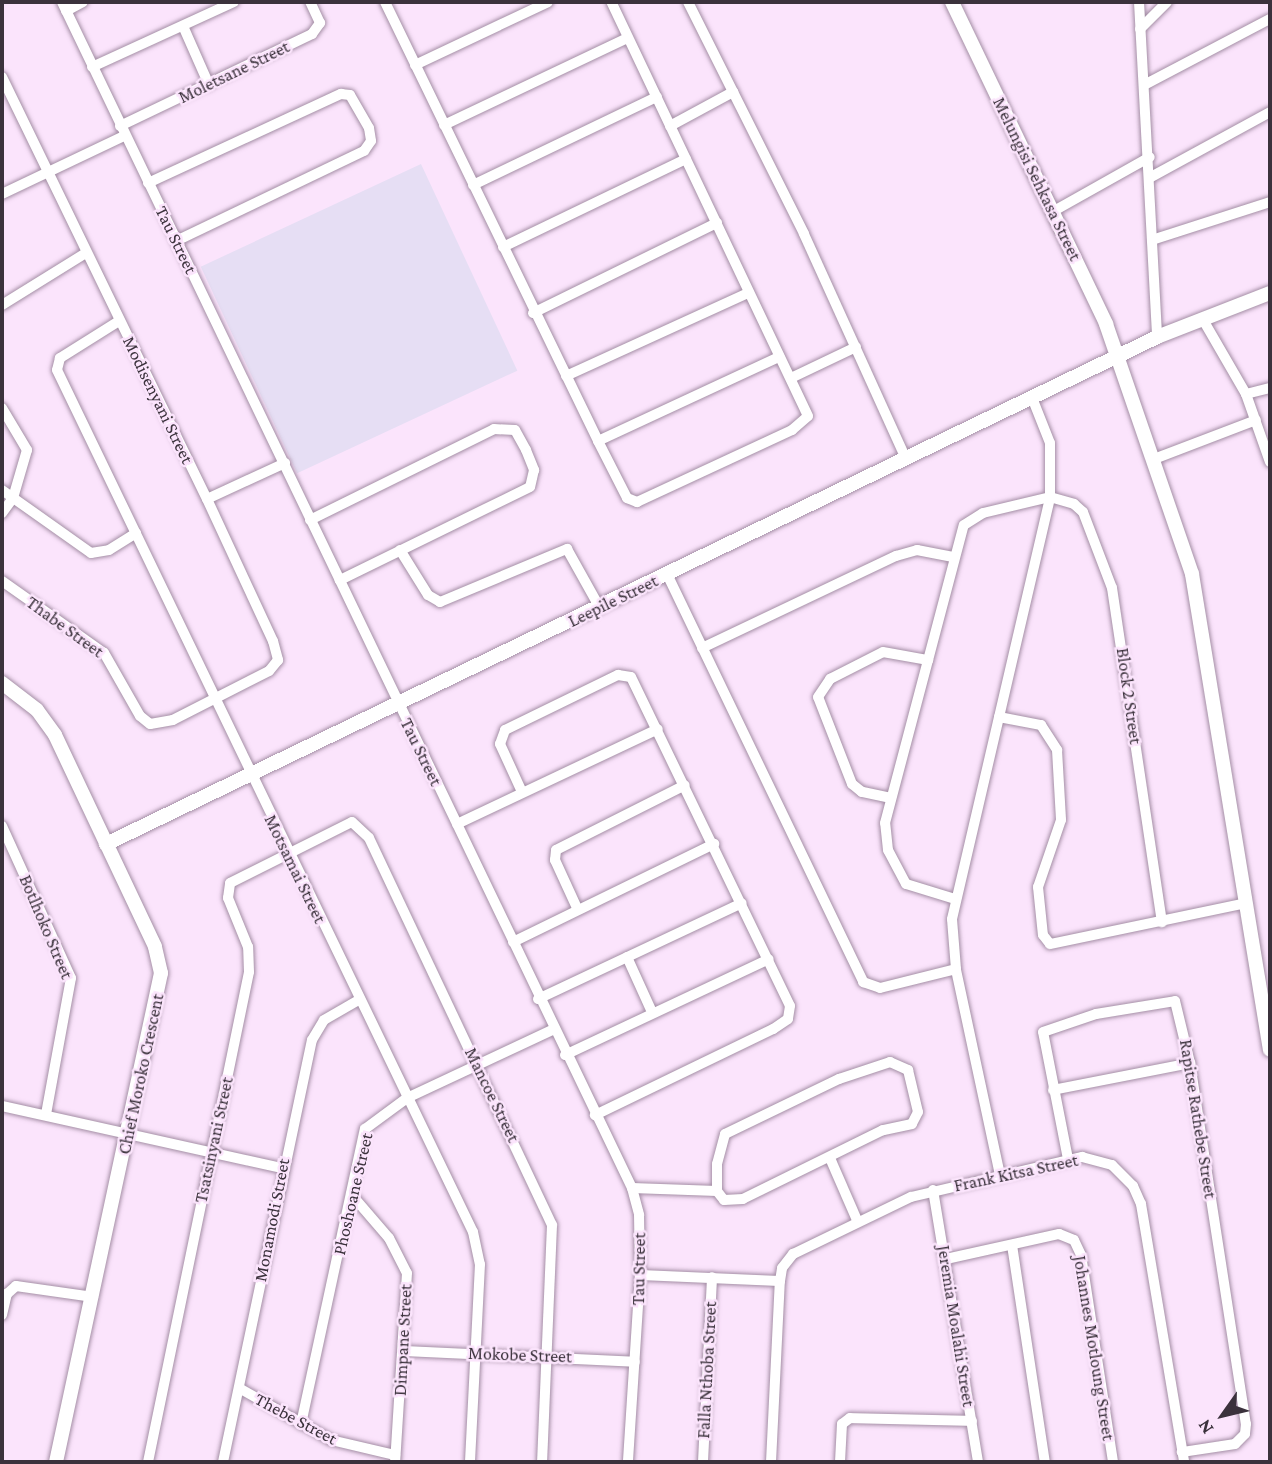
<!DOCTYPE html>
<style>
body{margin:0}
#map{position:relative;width:1272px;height:1464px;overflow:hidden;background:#fbe4fc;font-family:"Crimson Pro",serif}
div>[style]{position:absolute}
.education>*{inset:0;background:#e6def4;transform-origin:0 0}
.roads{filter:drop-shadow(0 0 2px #a48ea5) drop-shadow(0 0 2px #a48ea5)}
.street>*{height:10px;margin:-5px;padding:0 5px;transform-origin:5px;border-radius:5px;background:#fff}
.secondary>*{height:14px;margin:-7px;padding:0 7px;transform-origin:7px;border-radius:7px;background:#fff}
span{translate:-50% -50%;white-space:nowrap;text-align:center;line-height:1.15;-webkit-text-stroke:5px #fbe4fc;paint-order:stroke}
.street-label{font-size:18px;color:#3b323c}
.frame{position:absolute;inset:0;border:4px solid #3b323c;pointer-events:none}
.north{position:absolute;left:1188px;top:1380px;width:70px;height:70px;-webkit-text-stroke:5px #fbe4fc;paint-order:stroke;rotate:236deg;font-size:19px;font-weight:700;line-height:28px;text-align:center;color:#3b323c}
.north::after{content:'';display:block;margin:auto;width:24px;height:32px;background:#3b323c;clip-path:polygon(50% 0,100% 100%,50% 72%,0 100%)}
</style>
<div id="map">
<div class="education">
<i style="left:421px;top:164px;width:228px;height:243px;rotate:65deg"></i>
</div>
<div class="roads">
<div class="street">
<i style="left:62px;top:2px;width:1316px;rotate:64.33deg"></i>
<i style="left:632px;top:1188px;width:28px;rotate:75deg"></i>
<i style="left:639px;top:1215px;width:60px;rotate:89deg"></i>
<i style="left:640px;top:1275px;width:187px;rotate:93.7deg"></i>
<i style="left:385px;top:2px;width:488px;rotate:64.1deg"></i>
<i style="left:598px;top:441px;width:64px;rotate:63deg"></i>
<i style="left:627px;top:498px;width:11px;rotate:22deg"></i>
<i style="left:637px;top:502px;width:171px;rotate:-24.9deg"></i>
<i style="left:792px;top:430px;width:21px;rotate:-41deg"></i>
<i style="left:808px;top:416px;width:458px;rotate:-115.4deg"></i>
<i style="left:688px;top:2px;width:259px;rotate:63.4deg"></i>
<i style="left:804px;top:234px;width:247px;rotate:65.6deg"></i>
<i style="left:1139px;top:2px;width:335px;rotate:86.9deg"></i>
<i style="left:66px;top:11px;width:19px;rotate:-28deg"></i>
<i style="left:183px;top:26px;width:64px;rotate:66.2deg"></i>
<i style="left:1140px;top:29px;width:38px;rotate:-45deg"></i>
<i style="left:415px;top:65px;width:147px;rotate:-25.3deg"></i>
<i style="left:92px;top:67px;width:156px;rotate:-24.6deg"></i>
<i style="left:2px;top:77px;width:469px;rotate:64.1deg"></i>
<i style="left:207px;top:499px;width:157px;rotate:65.1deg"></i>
<i style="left:273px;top:641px;width:20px;rotate:75deg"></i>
<i style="left:278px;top:660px;width:14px;rotate:129deg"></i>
<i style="left:269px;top:671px;width:108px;rotate:153deg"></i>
<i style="left:173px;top:720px;width:23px;rotate:170deg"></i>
<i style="left:150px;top:724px;width:13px;rotate:-141deg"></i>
<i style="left:140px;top:716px;width:73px;rotate:-119.7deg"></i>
<i style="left:104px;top:653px;width:125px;rotate:-144.8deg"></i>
<i style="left:1146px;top:84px;width:140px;rotate:-27.7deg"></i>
<i style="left:444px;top:125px;width:203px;rotate:-25.4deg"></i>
<i style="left:120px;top:126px;width:213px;rotate:-25.6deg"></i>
<i style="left:312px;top:34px;width:14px;rotate:-54deg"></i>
<i style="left:320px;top:23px;width:23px;rotate:-115deg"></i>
<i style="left:670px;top:126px;width:72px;rotate:-28.4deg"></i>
<i style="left:1151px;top:177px;width:136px;rotate:-28.6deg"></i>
<i style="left:148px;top:183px;width:213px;rotate:-24.8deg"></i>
<i style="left:341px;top:94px;width:9px;rotate:6deg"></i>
<i style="left:350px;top:95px;width:38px;rotate:60deg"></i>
<i style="left:369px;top:128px;width:13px;rotate:81deg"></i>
<i style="left:371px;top:141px;width:12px;rotate:125deg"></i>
<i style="left:364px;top:151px;width:208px;rotate:154.4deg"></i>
<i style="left:473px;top:185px;width:204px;rotate:-25.6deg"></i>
<i style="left:2px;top:194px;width:135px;rotate:-25.4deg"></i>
<i style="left:1052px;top:212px;width:112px;rotate:-29.3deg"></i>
<i style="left:1155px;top:239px;width:121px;rotate:-17.8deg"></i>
<i style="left:503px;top:247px;width:203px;rotate:-25.7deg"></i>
<i style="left:2px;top:305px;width:99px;rotate:-31.8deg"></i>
<i style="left:533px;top:313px;width:205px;rotate:-26.1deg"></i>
<i style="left:1202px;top:318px;width:88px;rotate:59.9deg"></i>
<i style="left:1246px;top:394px;width:72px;rotate:70.6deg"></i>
<i style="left:119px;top:321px;width:70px;rotate:147.9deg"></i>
<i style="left:60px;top:358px;width:12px;rotate:104deg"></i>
<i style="left:57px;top:370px;width:957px;rotate:64.24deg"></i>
<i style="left:473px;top:1232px;width:33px;rotate:78deg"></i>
<i style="left:480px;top:1264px;width:198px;rotate:92.9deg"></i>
<i style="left:566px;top:376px;width:200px;rotate:-24.5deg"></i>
<i style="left:791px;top:378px;width:72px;rotate:-25.5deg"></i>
<i style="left:1246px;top:394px;width:25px;rotate:-14deg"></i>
<i style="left:2px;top:408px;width:49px;rotate:59.2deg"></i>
<i style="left:27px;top:450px;width:50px;rotate:106.3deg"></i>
<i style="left:13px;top:498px;width:19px;rotate:126deg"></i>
<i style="left:598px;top:441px;width:200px;rotate:-24.9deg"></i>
<i style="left:1154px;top:459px;width:109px;rotate:-20.9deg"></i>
<i style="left:2px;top:490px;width:109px;rotate:35.3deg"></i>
<i style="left:91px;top:553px;width:18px;rotate:-9deg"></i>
<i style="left:109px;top:550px;width:32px;rotate:-32deg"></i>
<i style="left:207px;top:499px;width:86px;rotate:-24.8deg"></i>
<i style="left:310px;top:520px;width:205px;rotate:-26.3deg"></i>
<i style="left:494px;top:429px;width:21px;rotate:3deg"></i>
<i style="left:515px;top:430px;width:23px;rotate:61deg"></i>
<i style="left:526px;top:450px;width:22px;rotate:68deg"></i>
<i style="left:534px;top:470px;width:17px;rotate:103deg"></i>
<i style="left:530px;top:487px;width:212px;rotate:153.9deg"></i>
<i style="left:400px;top:550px;width:53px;rotate:58.1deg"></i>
<i style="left:428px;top:595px;width:14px;rotate:30deg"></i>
<i style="left:440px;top:602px;width:138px;rotate:-22.7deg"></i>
<i style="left:567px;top:549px;width:68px;rotate:60.8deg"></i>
<i style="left:667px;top:574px;width:453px;rotate:64.3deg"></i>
<i style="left:863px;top:982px;width:18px;rotate:19deg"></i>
<i style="left:880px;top:988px;width:78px;rotate:-14deg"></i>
<i style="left:702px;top:648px;width:215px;rotate:-25.4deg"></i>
<i style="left:896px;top:556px;width:22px;rotate:-16deg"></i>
<i style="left:917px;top:550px;width:38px;rotate:11deg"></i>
<i style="left:999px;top:717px;width:43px;rotate:10.8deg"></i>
<i style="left:1041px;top:725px;width:30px;rotate:57deg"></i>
<i style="left:1057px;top:750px;width:70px;rotate:86.7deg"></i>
<i style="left:1061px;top:820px;width:71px;rotate:108.9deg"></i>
<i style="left:1038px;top:887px;width:48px;rotate:84.1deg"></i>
<i style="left:1043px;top:935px;width:11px;rotate:52deg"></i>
<i style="left:1050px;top:944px;width:200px;rotate:-11.8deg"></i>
<i style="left:522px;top:792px;width:53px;rotate:-114.6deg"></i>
<i style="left:500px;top:744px;width:15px;rotate:-70deg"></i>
<i style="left:505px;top:730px;width:126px;rotate:-26deg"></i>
<i style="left:618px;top:675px;width:13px;rotate:9deg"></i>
<i style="left:631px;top:677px;width:365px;rotate:64.2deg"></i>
<i style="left:790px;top:1006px;width:13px;rotate:99deg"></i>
<i style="left:788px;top:1019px;width:18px;rotate:146deg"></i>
<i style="left:773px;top:1029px;width:198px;rotate:154.2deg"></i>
<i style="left:891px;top:798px;width:30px;rotate:-168deg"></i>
<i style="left:862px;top:792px;width:13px;rotate:-141deg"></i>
<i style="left:852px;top:784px;width:93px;rotate:-111.3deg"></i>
<i style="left:818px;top:697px;width:22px;rotate:-56deg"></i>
<i style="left:830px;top:679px;width:59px;rotate:-27deg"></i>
<i style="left:883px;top:652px;width:46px;rotate:10.1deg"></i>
<i style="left:457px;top:824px;width:222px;rotate:-25.3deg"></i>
<i style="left:2px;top:826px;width:167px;rotate:65.6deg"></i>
<i style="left:71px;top:978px;width:138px;rotate:100.4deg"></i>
<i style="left:955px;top:899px;width:51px;rotate:-163deg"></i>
<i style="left:906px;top:884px;width:38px;rotate:-118deg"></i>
<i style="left:888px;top:850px;width:27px;rotate:-96deg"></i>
<i style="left:885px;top:823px;width:308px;rotate:-75.2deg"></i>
<i style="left:964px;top:525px;width:22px;rotate:-32deg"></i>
<i style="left:983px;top:513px;width:69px;rotate:-13.4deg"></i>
<i style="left:1050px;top:497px;width:25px;rotate:16deg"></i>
<i style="left:1074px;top:504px;width:12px;rotate:42deg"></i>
<i style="left:1083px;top:512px;width:81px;rotate:69.1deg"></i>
<i style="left:1112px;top:588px;width:338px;rotate:81.5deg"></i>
<i style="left:577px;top:908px;width:53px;rotate:-114.6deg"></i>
<i style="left:555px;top:860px;width:10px;rotate:-84deg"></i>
<i style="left:556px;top:850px;width:144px;rotate:-26.7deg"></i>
<i style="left:513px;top:942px;width:224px;rotate:-26deg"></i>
<i style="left:627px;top:957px;width:60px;rotate:65.6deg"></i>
<i style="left:538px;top:999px;width:225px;rotate:-25.2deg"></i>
<i style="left:565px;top:1055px;width:225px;rotate:-25.2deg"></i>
<i style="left:890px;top:1062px;width:20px;rotate:24deg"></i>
<i style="left:908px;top:1070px;width:43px;rotate:76.6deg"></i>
<i style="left:918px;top:1112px;width:13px;rotate:117deg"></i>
<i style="left:912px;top:1124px;width:30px;rotate:168deg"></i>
<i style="left:883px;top:1130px;width:156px;rotate:153.8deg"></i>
<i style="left:743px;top:1199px;width:19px;rotate:177deg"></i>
<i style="left:724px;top:1200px;width:11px;rotate:-128deg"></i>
<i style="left:717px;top:1191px;width:27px;rotate:-90deg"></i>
<i style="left:717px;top:1164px;width:31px;rotate:-75deg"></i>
<i style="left:725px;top:1134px;width:127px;rotate:-25.8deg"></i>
<i style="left:839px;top:1079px;width:54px;rotate:-18.4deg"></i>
<i style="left:1053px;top:1090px;width:140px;rotate:-11.1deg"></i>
<i style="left:2px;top:1106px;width:287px;rotate:12.5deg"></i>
<i style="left:830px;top:1158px;width:68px;rotate:66.5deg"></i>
<i style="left:1068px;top:1159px;width:129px;rotate:-101.1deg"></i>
<i style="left:1043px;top:1032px;width:56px;rotate:-18.8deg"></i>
<i style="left:1096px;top:1014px;width:80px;rotate:-9.3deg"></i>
<i style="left:1175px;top:1001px;width:64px;rotate:76.4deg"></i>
<i style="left:1190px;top:1063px;width:365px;rotate:81.2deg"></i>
<i style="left:1246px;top:1424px;width:10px;rotate:96deg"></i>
<i style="left:1245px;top:1434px;width:14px;rotate:135deg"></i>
<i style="left:1235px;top:1444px;width:54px;rotate:171.4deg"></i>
<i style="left:1000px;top:1175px;width:211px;rotate:-102.1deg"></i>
<i style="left:956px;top:969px;width:50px;rotate:-94.6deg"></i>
<i style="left:952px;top:919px;width:433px;rotate:-76.9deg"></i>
<i style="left:1050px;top:497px;width:54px;rotate:-90deg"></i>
<i style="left:1050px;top:443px;width:46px;rotate:-111.6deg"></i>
<i style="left:632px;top:1188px;width:85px;rotate:2deg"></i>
<i style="left:933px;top:1190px;width:276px;rotate:80.6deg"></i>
<i style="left:351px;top:1194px;width:58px;rotate:49.2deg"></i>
<i style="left:389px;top:1238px;width:39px;rotate:63deg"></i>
<i style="left:407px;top:1273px;width:189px;rotate:93.6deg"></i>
<i style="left:1012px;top:1245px;width:219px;rotate:81.4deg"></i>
<i style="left:946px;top:1259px;width:116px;rotate:-12.5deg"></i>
<i style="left:1059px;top:1234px;width:16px;rotate:22deg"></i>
<i style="left:1074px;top:1240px;width:17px;rotate:65deg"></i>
<i style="left:1081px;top:1255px;width:209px;rotate:81.2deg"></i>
<i style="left:640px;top:1275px;width:140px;rotate:2.5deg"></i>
<i style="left:2px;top:1315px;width:22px;rotate:-77deg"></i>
<i style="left:7px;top:1294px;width:12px;rotate:-42deg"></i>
<i style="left:16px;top:1286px;width:78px;rotate:8.1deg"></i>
<i style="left:404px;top:1351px;width:231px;rotate:2.7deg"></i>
<i style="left:239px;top:1388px;width:106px;rotate:29.5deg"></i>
<i style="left:331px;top:1440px;width:66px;rotate:13.2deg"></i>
<i style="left:301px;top:1424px;width:302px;rotate:-77.8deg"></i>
<i style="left:365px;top:1129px;width:52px;rotate:-36.4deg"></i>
<i style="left:407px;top:1098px;width:160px;rotate:-25.1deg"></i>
<i style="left:148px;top:1462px;width:500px;rotate:-78.35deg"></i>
<i style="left:249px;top:972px;width:25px;rotate:-92deg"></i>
<i style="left:248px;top:947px;width:53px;rotate:-112.2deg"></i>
<i style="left:228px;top:898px;width:15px;rotate:-82deg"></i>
<i style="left:230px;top:883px;width:136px;rotate:-26.6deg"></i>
<i style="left:352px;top:822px;width:23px;rotate:43deg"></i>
<i style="left:369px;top:838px;width:428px;rotate:64.7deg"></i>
<i style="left:552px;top:1225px;width:237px;rotate:92.4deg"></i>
<i style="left:223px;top:1462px;width:431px;rotate:-78.1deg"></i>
<i style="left:312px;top:1040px;width:23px;rotate:-59deg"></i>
<i style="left:324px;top:1020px;width:39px;rotate:-30deg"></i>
<i style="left:703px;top:1462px;width:185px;rotate:-87.2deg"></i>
<i style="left:771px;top:1462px;width:181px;rotate:-87.2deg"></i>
<i style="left:780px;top:1281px;width:13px;rotate:-81deg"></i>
<i style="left:782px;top:1268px;width:18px;rotate:-52deg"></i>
<i style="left:793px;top:1254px;width:131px;rotate:-25.8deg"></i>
<i style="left:911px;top:1197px;width:176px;rotate:-13.2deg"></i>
<i style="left:1082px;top:1157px;width:31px;rotate:15deg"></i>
<i style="left:1112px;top:1165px;width:30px;rotate:45deg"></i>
<i style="left:1133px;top:1186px;width:20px;rotate:66deg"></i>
<i style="left:1141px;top:1204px;width:262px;rotate:80.5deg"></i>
<i style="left:840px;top:1462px;width:38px;rotate:-87deg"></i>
<i style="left:842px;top:1424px;width:10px;rotate:-37deg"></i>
<i style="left:850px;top:1418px;width:122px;rotate:1.4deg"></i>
</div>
<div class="secondary">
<i style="left:952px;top:2px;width:357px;rotate:64.4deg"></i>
<i style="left:1106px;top:324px;width:264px;rotate:71deg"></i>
<i style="left:1192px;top:574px;width:482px;rotate:80.7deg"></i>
<i style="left:2px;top:683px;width:44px;rotate:37.6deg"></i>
<i style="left:37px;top:710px;width:31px;rotate:54deg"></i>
<i style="left:55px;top:735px;width:234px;rotate:64.7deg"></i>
<i style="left:155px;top:947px;width:27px;rotate:77deg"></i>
<i style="left:161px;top:973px;width:500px;rotate:102.12deg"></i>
<i style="left:106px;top:844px;width:1167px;rotate:-25.75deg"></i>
<i style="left:1157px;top:337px;width:121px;rotate:-21.3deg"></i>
</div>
</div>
<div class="street-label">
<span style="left:234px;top:72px;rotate:-26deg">Moletsane Street</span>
<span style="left:1037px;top:179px;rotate:64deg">Melungisi Sehkasa Street</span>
<span style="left:176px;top:240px;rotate:64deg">Tau Street</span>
<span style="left:158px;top:400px;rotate:64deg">Modisenyani Street</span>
<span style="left:613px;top:601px;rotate:-26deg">Leepile Street</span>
<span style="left:65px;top:627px;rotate:36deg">Thabe Street</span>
<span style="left:1129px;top:696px;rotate:82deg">Block 2 Street</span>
<span style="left:421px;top:752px;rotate:64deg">Tau Street</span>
<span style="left:295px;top:869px;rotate:64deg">Motsamai Street</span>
<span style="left:46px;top:927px;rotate:67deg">Botlhoko Street</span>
<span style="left:141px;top:1074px;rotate:-78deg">Chief Moroko Crescent</span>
<span style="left:492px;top:1095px;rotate:64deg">Mancoe Street</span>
<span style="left:1198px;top:1119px;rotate:81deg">Rapitse Rathebe Street</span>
<span style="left:214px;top:1140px;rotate:-78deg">Tsatsinyani Street</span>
<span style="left:1016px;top:1173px;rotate:-12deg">Frank Kitsa Street</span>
<span style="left:353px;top:1194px;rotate:-77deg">Phoshoane Street</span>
<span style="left:272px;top:1220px;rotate:-79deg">Monamodi Street</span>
<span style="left:639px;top:1269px;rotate:-89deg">Tau Street</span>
<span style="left:956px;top:1326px;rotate:81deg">Jeremia Moalahi Street</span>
<span style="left:403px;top:1340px;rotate:-87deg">Dimpane Street</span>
<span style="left:1094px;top:1348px;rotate:81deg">Johannes Motloung Street</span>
<span style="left:520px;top:1355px;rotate:2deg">Mokobe Street</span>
<span style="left:707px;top:1370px;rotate:-87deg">Falla Nthoba Street</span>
<span style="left:296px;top:1419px;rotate:28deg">Thebe Street</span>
</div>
<div class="frame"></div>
<div class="north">N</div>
</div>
